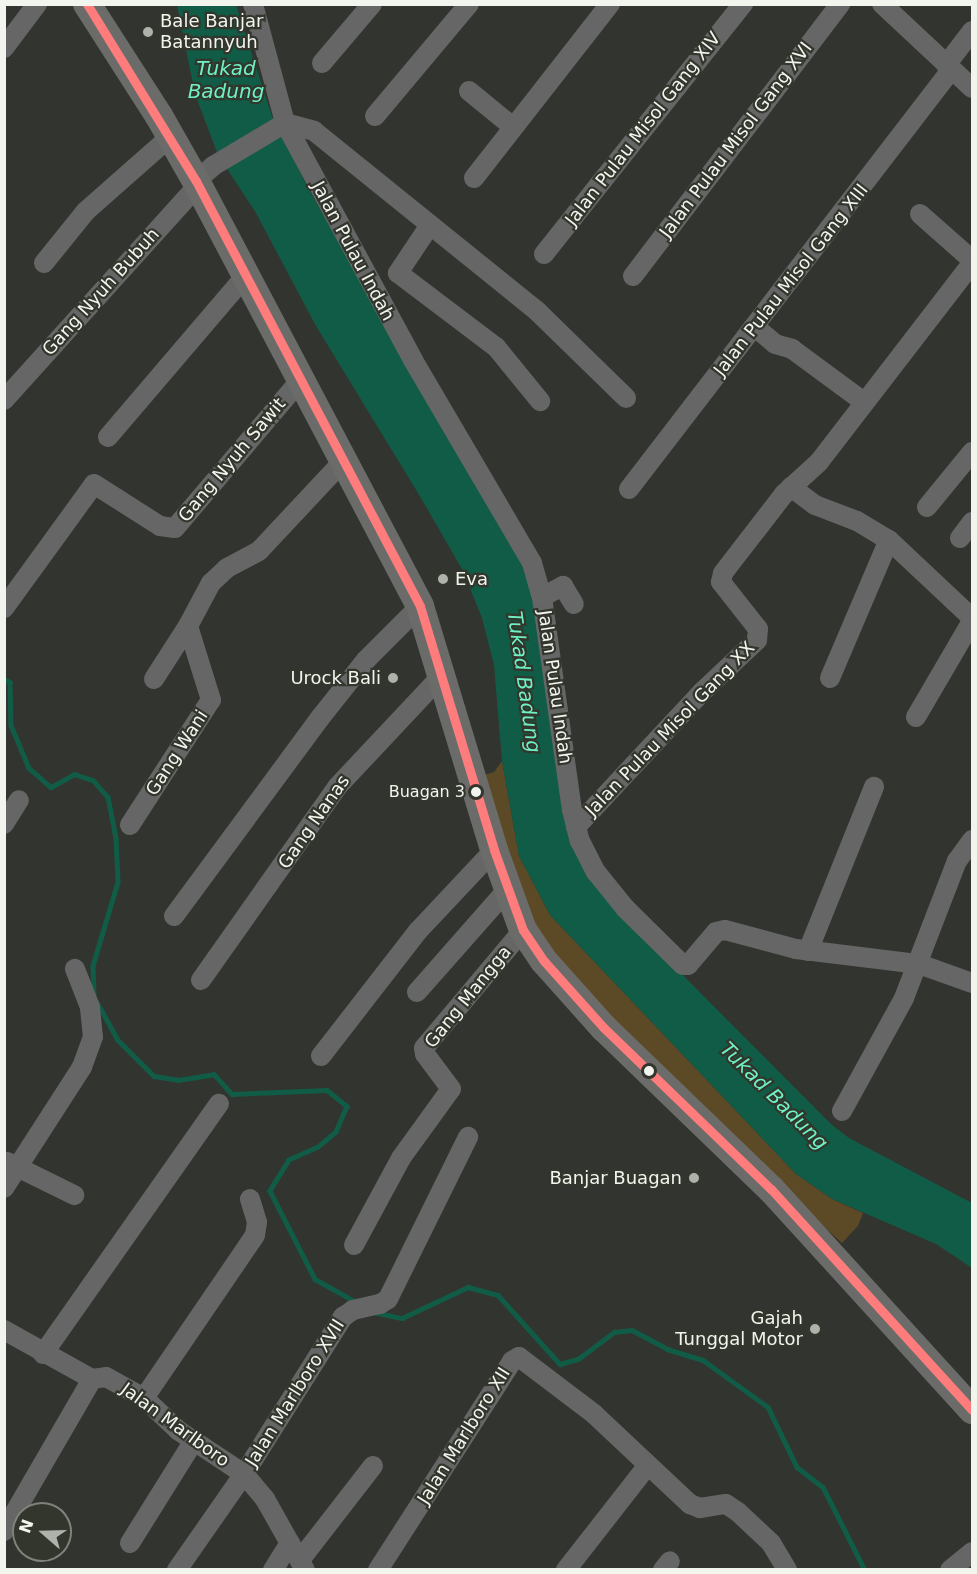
<!DOCTYPE html>
<style>
body{margin:0}
#map{position:relative;width:977px;height:1574px;overflow:hidden;background:#32342f;font-family:"DejaVu Sans",sans-serif}
div>[style]{position:absolute}
.green>*{inset:0;background:#5c4925}
.water>*{inset:0;background:#115c46}
.stream>*{height:4.5px;margin:-2.25px;padding:0 2.25px;transform-origin:2.25px;border-radius:2.25px;background:#115c46}
.minor>*{height:20px;margin:-10px;padding:0 10px;transform-origin:10px;border-radius:10px;background:#656665}
.highway>*{height:28px;margin:-14px;padding:0 14px;transform-origin:14px;border-radius:14px;background:#6b6c6a}
.bus-1>*{height:9px;margin:-4.5px;padding:0 4.5px;transform-origin:4.5px;border-radius:4.5px;background:#fe7c7b}
.dots>*{width:16px;height:16px;translate:-50% -50%;box-sizing:border-box;border:3px solid #33362d;border-radius:50%}
span{translate:-50% -50%;white-space:nowrap;text-align:center;line-height:1.15;-webkit-text-stroke:4.5px #33362d;paint-order:stroke}
.bus-label{font-size:16px;color:#f2f4ee}
.right{translate:-100% -50%;text-align:right}
.poi-label{font-size:18px;color:#f2f4ee}
.left{translate:0 -50%;text-align:left}
.street-label{font-size:18px;color:#f2f4ee}
.water-label{font-size:20px;color:#6ef2c5;font-style:italic}
.frame{position:absolute;inset:0;border:6px solid #f2f4ee;pointer-events:none}
.north{position:absolute;left:12px;top:1502px;width:60px;height:60px;box-sizing:border-box;background:#33362d;border:2px solid #7f827a;border-radius:50%;rotate:290deg;font-size:16px;font-weight:700;line-height:24px;text-align:center;color:#f2f4ee}
.north::after{content:'';display:block;margin:auto;width:21px;height:27px;background:#afb1ab;clip-path:polygon(50% 0,100% 100%,50% 72%,0 100%)}
</style>
<div id="map">
<div class="green">
<i style="clip-path:polygon(502px 761px,519px 856px,550px 915px,796px 1174px,832px 1199px,863px 1213px,858px 1226px,842px 1243px,764px 1173px,558px 968px,523px 908px,484px 775px,494px 772px)"></i>
</div>
<div class="water">
<i style="clip-path:polygon(177px 5px,236px 5px,272px 116px,308px 188px,521px 563px,543px 624px,566px 811px,633px 925px,831px 1124px,849px 1138px,972px 1203px,972px 1268px,936px 1244px,832px 1199px,796px 1174px,550px 915px,519px 856px,502px 761px,494px 665px,482px 618px,463px 571px,421px 498px,316px 326px,256px 213px,218px 155px,195px 94px)"></i>
</div>
<div class="stream">
<i style="left:4px;top:679px;width:7px;rotate:27deg"></i>
<i style="left:10px;top:682px;width:43px;rotate:88.7deg"></i>
<i style="left:11px;top:725px;width:47px;rotate:67.3deg"></i>
<i style="left:29px;top:768px;width:29px;rotate:41deg"></i>
<i style="left:51px;top:787px;width:26px;rotate:-29deg"></i>
<i style="left:74px;top:774px;width:20px;rotate:18deg"></i>
<i style="left:93px;top:780px;width:23px;rotate:49deg"></i>
<i style="left:108px;top:797px;width:42px;rotate:79deg"></i>
<i style="left:116px;top:838px;width:44px;rotate:87.4deg"></i>
<i style="left:118px;top:882px;width:88px;rotate:106.6deg"></i>
<i style="left:93px;top:966px;width:28px;rotate:88deg"></i>
<i style="left:97px;top:1002px;width:43px;rotate:61.1deg"></i>
<i style="left:118px;top:1040px;width:51px;rotate:45deg"></i>
<i style="left:154px;top:1076px;width:24px;rotate:9deg"></i>
<i style="left:178px;top:1080px;width:36px;rotate:-9deg"></i>
<i style="left:214px;top:1074px;width:27px;rotate:48deg"></i>
<i style="left:232px;top:1094px;width:95px;rotate:-2.4deg"></i>
<i style="left:327px;top:1090px;width:26px;rotate:39deg"></i>
<i style="left:347px;top:1106px;width:28px;rotate:113deg"></i>
<i style="left:336px;top:1132px;width:23px;rotate:140deg"></i>
<i style="left:318px;top:1147px;width:32px;rotate:156deg"></i>
<i style="left:289px;top:1160px;width:36px;rotate:122deg"></i>
<i style="left:270px;top:1191px;width:99px;rotate:62.9deg"></i>
<i style="left:315px;top:1279px;width:49px;rotate:29.2deg"></i>
<i style="left:373px;top:1312px;width:30px;rotate:12deg"></i>
<i style="left:402px;top:1318px;width:73px;rotate:-25.2deg"></i>
<i style="left:468px;top:1287px;width:31px;rotate:15deg"></i>
<i style="left:498px;top:1295px;width:93px;rotate:48.1deg"></i>
<i style="left:560px;top:1364px;width:19px;rotate:-16deg"></i>
<i style="left:578px;top:1359px;width:45px;rotate:-36.9deg"></i>
<i style="left:614px;top:1332px;width:18px;rotate:-6deg"></i>
<i style="left:632px;top:1330px;width:40px;rotate:28deg"></i>
<i style="left:667px;top:1349px;width:38px;rotate:17deg"></i>
<i style="left:703px;top:1360px;width:80px;rotate:35.9deg"></i>
<i style="left:768px;top:1407px;width:67px;rotate:64.2deg"></i>
<i style="left:797px;top:1467px;width:33px;rotate:38deg"></i>
<i style="left:823px;top:1487px;width:93px;rotate:63.2deg"></i>
</div>
<div class="minor">
<i style="left:253px;top:4px;width:123px;rotate:74.9deg"></i>
<i style="left:285px;top:123px;width:269px;rotate:61.6deg"></i>
<i style="left:413px;top:360px;width:235px;rotate:59.6deg"></i>
<i style="left:532px;top:563px;width:35px;rotate:74deg"></i>
<i style="left:542px;top:597px;width:215px;rotate:82deg"></i>
<i style="left:572px;top:810px;width:32px;rotate:76deg"></i>
<i style="left:580px;top:841px;width:35px;rotate:63deg"></i>
<i style="left:596px;top:872px;width:46px;rotate:51.1deg"></i>
<i style="left:625px;top:908px;width:81px;rotate:44.5deg"></i>
<i style="left:683px;top:965px;width:5px"></i>
<i style="left:688px;top:965px;width:43px;rotate:-49.7deg"></i>
<i style="left:716px;top:932px;width:9px;rotate:-13deg"></i>
<i style="left:725px;top:930px;width:73px;rotate:15deg"></i>
<i style="left:796px;top:949px;width:124px;rotate:7deg"></i>
<i style="left:919px;top:964px;width:56px;rotate:19.7deg"></i>
<i style="left:882px;top:4px;width:123px;rotate:43deg"></i>
<i style="left:4px;top:48px;width:55px;rotate:-53.1deg"></i>
<i style="left:322px;top:63px;width:77px;rotate:-49.7deg"></i>
<i style="left:946px;top:65px;width:43px;rotate:-52.6deg"></i>
<i style="left:469px;top:91px;width:57px;rotate:39.3deg"></i>
<i style="left:375px;top:116px;width:146px;rotate:-50deg"></i>
<i style="left:474px;top:178px;width:221px;rotate:-52deg"></i>
<i style="left:196px;top:181px;width:23px;rotate:-41deg"></i>
<i style="left:213px;top:166px;width:84px;rotate:-30.8deg"></i>
<i style="left:285px;top:123px;width:30px;rotate:15deg"></i>
<i style="left:314px;top:131px;width:288px;rotate:38.9deg"></i>
<i style="left:538px;top:312px;width:123px;rotate:44.3deg"></i>
<i style="left:920px;top:214px;width:69px;rotate:41.5deg"></i>
<i style="left:430px;top:225px;width:58px;rotate:123.7deg"></i>
<i style="left:398px;top:273px;width:123px;rotate:37.1deg"></i>
<i style="left:496px;top:347px;width:70px;rotate:50.8deg"></i>
<i style="left:544px;top:254px;width:320px;rotate:-51.5deg"></i>
<i style="left:44px;top:263px;width:67px;rotate:-51.1deg"></i>
<i style="left:86px;top:211px;width:113px;rotate:-41.4deg"></i>
<i style="left:633px;top:276px;width:342px;rotate:-52.7deg"></i>
<i style="left:755px;top:327px;width:26px;rotate:40deg"></i>
<i style="left:775px;top:344px;width:18px;rotate:16deg"></i>
<i style="left:792px;top:349px;width:89px;rotate:36.4deg"></i>
<i style="left:4px;top:400px;width:290px;rotate:-47.9deg"></i>
<i style="left:108px;top:437px;width:209px;rotate:-49.5deg"></i>
<i style="left:791px;top:487px;width:30px;rotate:37deg"></i>
<i style="left:815px;top:505px;width:45px;rotate:20.9deg"></i>
<i style="left:857px;top:521px;width:37px;rotate:31deg"></i>
<i style="left:889px;top:540px;width:114px;rotate:43.2deg"></i>
<i style="left:629px;top:489px;width:528px;rotate:-52.46deg"></i>
<i style="left:927px;top:507px;width:71px;rotate:-50.7deg"></i>
<i style="left:960px;top:538px;width:20px;rotate:-53deg"></i>
<i style="left:542px;top:597px;width:24px;rotate:-28deg"></i>
<i style="left:563px;top:586px;width:21px;rotate:59deg"></i>
<i style="left:4px;top:608px;width:153px;rotate:-54deg"></i>
<i style="left:94px;top:484px;width:78px;rotate:32.5deg"></i>
<i style="left:160px;top:526px;width:15px;rotate:8deg"></i>
<i style="left:175px;top:528px;width:197px;rotate:-49.7deg"></i>
<i style="left:830px;top:678px;width:150px;rotate:-66.9deg"></i>
<i style="left:154px;top:679px;width:63px;rotate:-57.3deg"></i>
<i style="left:916px;top:717px;width:111px;rotate:-59.7deg"></i>
<i style="left:4px;top:824px;width:28px;rotate:-58deg"></i>
<i style="left:130px;top:825px;width:149px;rotate:-57.1deg"></i>
<i style="left:211px;top:700px;width:77px;rotate:-107.3deg"></i>
<i style="left:188px;top:626px;width:49px;rotate:-61.9deg"></i>
<i style="left:211px;top:583px;width:22px;rotate:-43deg"></i>
<i style="left:227px;top:568px;width:36px;rotate:-28deg"></i>
<i style="left:259px;top:551px;width:126px;rotate:-46.9deg"></i>
<i style="left:576px;top:827px;width:185px;rotate:-47deg"></i>
<i style="left:702px;top:692px;width:76px;rotate:-43.4deg"></i>
<i style="left:757px;top:640px;width:11px;rotate:-85deg"></i>
<i style="left:758px;top:629px;width:60px;rotate:-128.2deg"></i>
<i style="left:721px;top:582px;width:9px;rotate:-77deg"></i>
<i style="left:723px;top:573px;width:100px;rotate:-52.3deg"></i>
<i style="left:784px;top:494px;width:47px;rotate:-42.4deg"></i>
<i style="left:819px;top:462px;width:251px;rotate:-52.4deg"></i>
<i style="left:174px;top:916px;width:246px;rotate:-53.6deg"></i>
<i style="left:320px;top:718px;width:74px;rotate:-51.6deg"></i>
<i style="left:366px;top:660px;width:76px;rotate:-45deg"></i>
<i style="left:808px;top:951px;width:177px;rotate:-68.1deg"></i>
<i style="left:201px;top:980px;width:236px;rotate:-54.8deg"></i>
<i style="left:337px;top:787px;width:154px;rotate:-46.8deg"></i>
<i style="left:417px;top:992px;width:136px;rotate:-48.6deg"></i>
<i style="left:321px;top:1056px;width:158px;rotate:-52.2deg"></i>
<i style="left:418px;top:931px;width:111px;rotate:-46.8deg"></i>
<i style="left:842px;top:1111px;width:129px;rotate:-61.2deg"></i>
<i style="left:904px;top:998px;width:147px;rotate:-68.9deg"></i>
<i style="left:957px;top:861px;width:26px;rotate:-54deg"></i>
<i style="left:7px;top:1162px;width:75px;rotate:26.2deg"></i>
<i style="left:4px;top:1188px;width:144px;rotate:-57.2deg"></i>
<i style="left:82px;top:1067px;width:32px;rotate:-70deg"></i>
<i style="left:93px;top:1037px;width:30px;rotate:-96deg"></i>
<i style="left:90px;top:1007px;width:41px;rotate:-111.5deg"></i>
<i style="left:354px;top:1245px;width:99px;rotate:-61.6deg"></i>
<i style="left:401px;top:1158px;width:85px;rotate:-54.1deg"></i>
<i style="left:451px;top:1089px;width:44px;rotate:-126.6deg"></i>
<i style="left:425px;top:1054px;width:6px;rotate:-99deg"></i>
<i style="left:424px;top:1048px;width:154px;rotate:-50deg"></i>
<i style="left:4px;top:1330px;width:101px;rotate:29.1deg"></i>
<i style="left:92px;top:1379px;width:14px;rotate:-8deg"></i>
<i style="left:106px;top:1377px;width:43px;rotate:28.9deg"></i>
<i style="left:144px;top:1398px;width:48px;rotate:43.3deg"></i>
<i style="left:179px;top:1431px;width:78px;rotate:33.5deg"></i>
<i style="left:244px;top:1474px;width:33px;rotate:50deg"></i>
<i style="left:265px;top:1499px;width:81px;rotate:60.6deg"></i>
<i style="left:43px;top:1354px;width:306px;rotate:-54.9deg"></i>
<i style="left:144px;top:1398px;width:197px;rotate:-55.7deg"></i>
<i style="left:255px;top:1235px;width:13px;rotate:-81deg"></i>
<i style="left:257px;top:1222px;width:24px;rotate:-107deg"></i>
<i style="left:4px;top:1531px;width:176px;rotate:-59.9deg"></i>
<i style="left:130px;top:1543px;width:119px;rotate:-58deg"></i>
<i style="left:300px;top:1560px;width:119px;rotate:-52.2deg"></i>
<i style="left:177px;top:1570px;width:117px;rotate:-55.1deg"></i>
<i style="left:244px;top:1474px;width:186px;rotate:-57.8deg"></i>
<i style="left:343px;top:1317px;width:12px;rotate:-35deg"></i>
<i style="left:353px;top:1310px;width:28px;rotate:-13deg"></i>
<i style="left:380px;top:1304px;width:9px;rotate:-32deg"></i>
<i style="left:388px;top:1299px;width:181px;rotate:-63.7deg"></i>
<i style="left:273px;top:1570px;width:32px;rotate:-58deg"></i>
<i style="left:378px;top:1570px;width:248px;rotate:-57.3deg"></i>
<i style="left:512px;top:1361px;width:8px;rotate:-30deg"></i>
<i style="left:519px;top:1357px;width:94px;rotate:37.2deg"></i>
<i style="left:594px;top:1414px;width:132px;rotate:43.2deg"></i>
<i style="left:690px;top:1504px;width:11px;rotate:22deg"></i>
<i style="left:700px;top:1508px;width:26px;rotate:-9deg"></i>
<i style="left:726px;top:1504px;width:14px;rotate:34deg"></i>
<i style="left:738px;top:1512px;width:45px;rotate:43.2deg"></i>
<i style="left:771px;top:1543px;width:31px;rotate:59deg"></i>
<i style="left:566px;top:1570px;width:133px;rotate:-52deg"></i>
<i style="left:663px;top:1570px;width:11px;rotate:-52deg"></i>
<i style="left:950px;top:1570px;width:28px;rotate:-39deg"></i>
</div>
<div class="highway">
<i style="left:87px;top:4px;width:133px;rotate:57.3deg"></i>
<i style="left:159px;top:116px;width:75px;rotate:60.4deg"></i>
<i style="left:196px;top:181px;width:480px;rotate:62.2deg"></i>
<i style="left:420px;top:606px;width:255px;rotate:73.1deg"></i>
<i style="left:494px;top:850px;width:85px;rotate:70.1deg"></i>
<i style="left:523px;top:930px;width:37px;rotate:56deg"></i>
<i style="left:544px;top:961px;width:90px;rotate:48.2deg"></i>
<i style="left:604px;top:1028px;width:232px;rotate:44deg"></i>
<i style="left:771px;top:1189px;width:299px;rotate:47.7deg"></i>
</div>
<div class="bus-1">
<i style="left:87px;top:4px;width:208px;rotate:58.4deg"></i>
<i style="left:196px;top:181px;width:480px;rotate:62.2deg"></i>
<i style="left:420px;top:606px;width:255px;rotate:73.1deg"></i>
<i style="left:494px;top:850px;width:85px;rotate:70.1deg"></i>
<i style="left:523px;top:930px;width:37px;rotate:56deg"></i>
<i style="left:544px;top:961px;width:90px;rotate:48.2deg"></i>
<i style="left:604px;top:1028px;width:232px;rotate:44deg"></i>
<i style="left:771px;top:1189px;width:299px;rotate:47.7deg"></i>
</div>
<div class="dots">
<i style="left:148px;top:32px;background:#afb1ab"></i>
<i style="left:443px;top:579px;background:#afb1ab"></i>
<i style="left:393px;top:678px;background:#afb1ab"></i>
<i style="left:476px;top:792px;background:#f2f4ee"></i>
<i style="left:649px;top:1071px;background:#f2f4ee"></i>
<i style="left:694px;top:1178px;background:#afb1ab"></i>
<i style="left:815px;top:1329px;background:#afb1ab"></i>
</div>
<div class="bus-label">
<span class="right" style="left:465px;top:792px">Buagan 3</span>
</div>
<div class="poi-label">
<span class="left" style="left:160px;top:32px">Bale Banjar<br>Batannyuh</span>
<span class="left" style="left:455px;top:579px">Eva</span>
<span class="right" style="left:381px;top:678px">Urock Bali</span>
<span class="right" style="left:682px;top:1178px">Banjar Buagan</span>
<span class="right" style="left:803px;top:1329px">Gajah<br>Tunggal Motor</span>
</div>
<div class="street-label">
<span style="left:643px;top:129px;rotate:-52deg">Jalan Pulau Misol Gang XIV</span>
<span style="left:736px;top:140px;rotate:-53deg">Jalan Pulau Misol Gang XVI</span>
<span style="left:353px;top:251px;rotate:62deg">Jalan Pulau Indah</span>
<span style="left:791px;top:280px;rotate:-52deg">Jalan Pulau Misol Gang XIII</span>
<span style="left:101px;top:292px;rotate:-48deg">Gang Nyuh Bubuh</span>
<span style="left:232px;top:460px;rotate:-50deg">Gang Nyuh Sawit</span>
<span style="left:555px;top:687px;rotate:82deg">Jalan Pulau Indah</span>
<span style="left:670px;top:729px;rotate:-46deg">Jalan Pulau Misol Gang XX</span>
<span style="left:177px;top:753px;rotate:-57deg">Gang Wani</span>
<span style="left:314px;top:822px;rotate:-55deg">Gang Nanas</span>
<span style="left:468px;top:997px;rotate:-51deg">Gang Mangga</span>
<span style="left:295px;top:1393px;rotate:-58deg">Jalan Marlboro XVII</span>
<span style="left:175px;top:1425px;rotate:36deg">Jalan Marlboro</span>
<span style="left:464px;top:1436px;rotate:-58deg">Jalan Marlboro XII</span>
</div>
<div class="water-label">
<span style="left:226px;top:80px">Tukad<br>Badung</span>
<span style="left:524px;top:682px;rotate:82deg">Tukad Badung</span>
<span style="left:774px;top:1096px;rotate:45deg">Tukad Badung</span>
</div>
<div class="frame"></div>
<div class="north">N</div>
</div>
